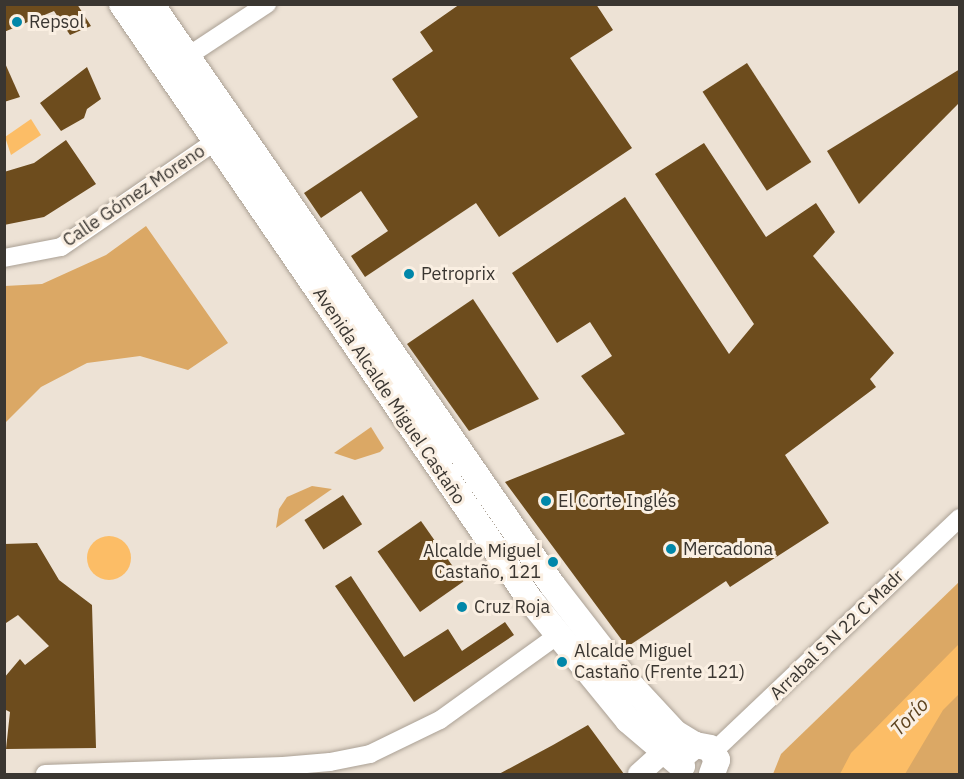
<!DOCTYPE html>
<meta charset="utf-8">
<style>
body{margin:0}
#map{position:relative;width:964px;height:779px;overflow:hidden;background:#ede2d5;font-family:"IBM Plex Sans",sans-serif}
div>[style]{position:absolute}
.green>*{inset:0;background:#dba865}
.water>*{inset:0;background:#fcbd66}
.round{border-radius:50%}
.building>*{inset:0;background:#6d4c1d;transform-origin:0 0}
.roads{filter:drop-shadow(0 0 2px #aaa094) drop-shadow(0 0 2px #aaa094)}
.minor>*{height:18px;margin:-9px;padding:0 9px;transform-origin:9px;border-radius:9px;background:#fff}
.tertiary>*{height:22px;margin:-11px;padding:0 11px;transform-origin:11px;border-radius:11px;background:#fff}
.secondary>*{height:26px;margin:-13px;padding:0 13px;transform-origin:13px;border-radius:13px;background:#fff}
.dots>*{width:16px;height:16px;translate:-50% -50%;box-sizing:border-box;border:3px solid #faefe2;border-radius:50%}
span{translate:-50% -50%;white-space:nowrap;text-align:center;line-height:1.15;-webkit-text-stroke:6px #faefe2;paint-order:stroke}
.poi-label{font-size:18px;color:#3a3631}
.left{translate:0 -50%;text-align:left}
.right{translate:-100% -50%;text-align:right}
.street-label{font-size:18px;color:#3a3631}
.water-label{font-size:20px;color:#5d431f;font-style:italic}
.frame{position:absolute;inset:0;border:6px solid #3a3631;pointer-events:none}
</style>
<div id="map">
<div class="green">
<i style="clip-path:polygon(146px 226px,228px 343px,188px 370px,140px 356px,87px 363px,41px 387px,5px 423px,5px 286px,42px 284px,106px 255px)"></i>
<i style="clip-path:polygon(371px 427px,384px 448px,380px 452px,355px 460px,334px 453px)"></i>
<i style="clip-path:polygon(312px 486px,332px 489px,276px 528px,279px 509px,287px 497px)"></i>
<i style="clip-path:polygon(959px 582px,959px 774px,773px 774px,781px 754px)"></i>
</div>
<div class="water">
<i style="clip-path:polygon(31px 119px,41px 135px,11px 155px,5px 137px)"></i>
<i class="round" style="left:87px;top:536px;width:44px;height:44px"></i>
<i style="clip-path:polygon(959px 644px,959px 694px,943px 710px,905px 774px,840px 774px,851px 753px)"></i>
</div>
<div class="building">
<i style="clip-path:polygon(4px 4px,77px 4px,91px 26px,70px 35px,54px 11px,4px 32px)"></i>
<i style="clip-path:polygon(460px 4px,596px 4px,613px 30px,570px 58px,632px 148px,499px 237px,476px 203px,365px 277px,351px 256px,388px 231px,361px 191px,321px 218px,304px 193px,418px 117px,392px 79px,433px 51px,420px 32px)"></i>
<i style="clip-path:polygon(4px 61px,20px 97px,4px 102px)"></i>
<i style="left:747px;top:63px;width:118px;height:53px;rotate:57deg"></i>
<i style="clip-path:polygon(87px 67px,101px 99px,87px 109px,84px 118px,61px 131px,40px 103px)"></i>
<i style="clip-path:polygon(960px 69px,960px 102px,859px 204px,827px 151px)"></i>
<i style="clip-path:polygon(66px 140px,96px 184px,44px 217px,4px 225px,4px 172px,34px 163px)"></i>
<i style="clip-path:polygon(704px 143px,766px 237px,816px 203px,835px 232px,813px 256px,894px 353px,870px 379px,876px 387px,785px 455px,829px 523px,730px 587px,726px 581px,627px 647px,505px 482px,625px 434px,581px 376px,612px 356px,590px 322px,557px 343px,512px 273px,625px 197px,729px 354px,754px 324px,655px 174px)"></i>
<i style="clip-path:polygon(473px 299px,539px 399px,469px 431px,407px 344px)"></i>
<i style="left:343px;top:495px;width:35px;height:46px;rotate:57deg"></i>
<i style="left:421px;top:521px;width:74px;height:53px;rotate:55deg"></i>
<i style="clip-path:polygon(37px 543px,59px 580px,92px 605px,96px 748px,6px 749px,10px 712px,4px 709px,4px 678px,20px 659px,25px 665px,49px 646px,18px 615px,6px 623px,4px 544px)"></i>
<i style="clip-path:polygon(351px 576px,404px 657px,448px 629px,462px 651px,505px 622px,514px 635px,414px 702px,335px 586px)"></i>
<i style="clip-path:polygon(588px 725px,624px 774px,499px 774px,553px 745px)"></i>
</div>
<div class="roads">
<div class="minor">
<i style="left:188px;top:56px;width:95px;rotate:-33.4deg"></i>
<i style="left:4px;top:258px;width:58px;rotate:-10.9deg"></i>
<i style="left:61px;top:247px;width:188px;rotate:-34.4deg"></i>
<i style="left:216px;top:141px;width:10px;rotate:6deg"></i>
<i style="left:713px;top:752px;width:340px;rotate:-43.5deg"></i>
<i style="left:45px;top:774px;width:238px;rotate:-1.9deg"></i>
<i style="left:283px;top:766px;width:47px;rotate:-4.9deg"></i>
<i style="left:330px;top:762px;width:41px;rotate:-11.3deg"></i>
<i style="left:370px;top:754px;width:78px;rotate:-25.9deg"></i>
<i style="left:440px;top:720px;width:145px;rotate:-35.8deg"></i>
</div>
<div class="tertiary">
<i style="left:639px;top:774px;width:31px;rotate:-42deg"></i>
</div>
<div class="secondary">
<i style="left:122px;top:4px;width:724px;rotate:55.59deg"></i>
<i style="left:531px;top:601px;width:154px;rotate:50.8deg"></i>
<i style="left:628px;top:720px;width:71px;rotate:40.4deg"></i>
<i style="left:151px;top:4px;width:707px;rotate:55.37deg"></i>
<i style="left:553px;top:586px;width:119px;rotate:52.2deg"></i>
<i style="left:626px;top:680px;width:72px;rotate:47.2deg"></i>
<i style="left:675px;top:733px;width:23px;rotate:31deg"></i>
<i style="left:683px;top:755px;width:16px;rotate:-40deg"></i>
<i style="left:695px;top:745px;width:15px;rotate:11deg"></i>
<i style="left:710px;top:748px;width:14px;rotate:60deg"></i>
<i style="left:717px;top:760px;width:15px;rotate:110deg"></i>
</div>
</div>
<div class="dots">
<i style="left:17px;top:22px;background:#0187a9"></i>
<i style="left:409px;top:274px;background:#0187a9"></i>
<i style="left:546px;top:501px;background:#0187a9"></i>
<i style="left:671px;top:549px;background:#0187a9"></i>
<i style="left:553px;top:562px;background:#0187a9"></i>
<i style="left:462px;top:607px;background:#0187a9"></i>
<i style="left:562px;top:662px;background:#0187a9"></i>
</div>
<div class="poi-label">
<span class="left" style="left:29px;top:22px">Repsol</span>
<span class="left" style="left:421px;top:274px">Petroprix</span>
<span class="left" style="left:558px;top:501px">El Corte Inglés</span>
<span class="left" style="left:683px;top:549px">Mercadona</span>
<span class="right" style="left:541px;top:562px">Alcalde Miguel<br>Castaño, 121</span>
<span class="left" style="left:474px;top:607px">Cruz Roja</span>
<span class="left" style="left:574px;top:662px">Alcalde Miguel<br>Castaño (Frente 121)</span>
</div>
<div class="street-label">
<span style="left:134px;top:196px;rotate:-34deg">Calle Gómez Moreno</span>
<span style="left:389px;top:396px;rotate:56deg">Avenida Alcalde Miguel Castaño</span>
<span style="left:837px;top:635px;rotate:-44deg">Arrabal S N 22 C Madr</span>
</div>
<div class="water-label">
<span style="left:909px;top:716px;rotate:-46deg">Torío</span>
</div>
<div class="frame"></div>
</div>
